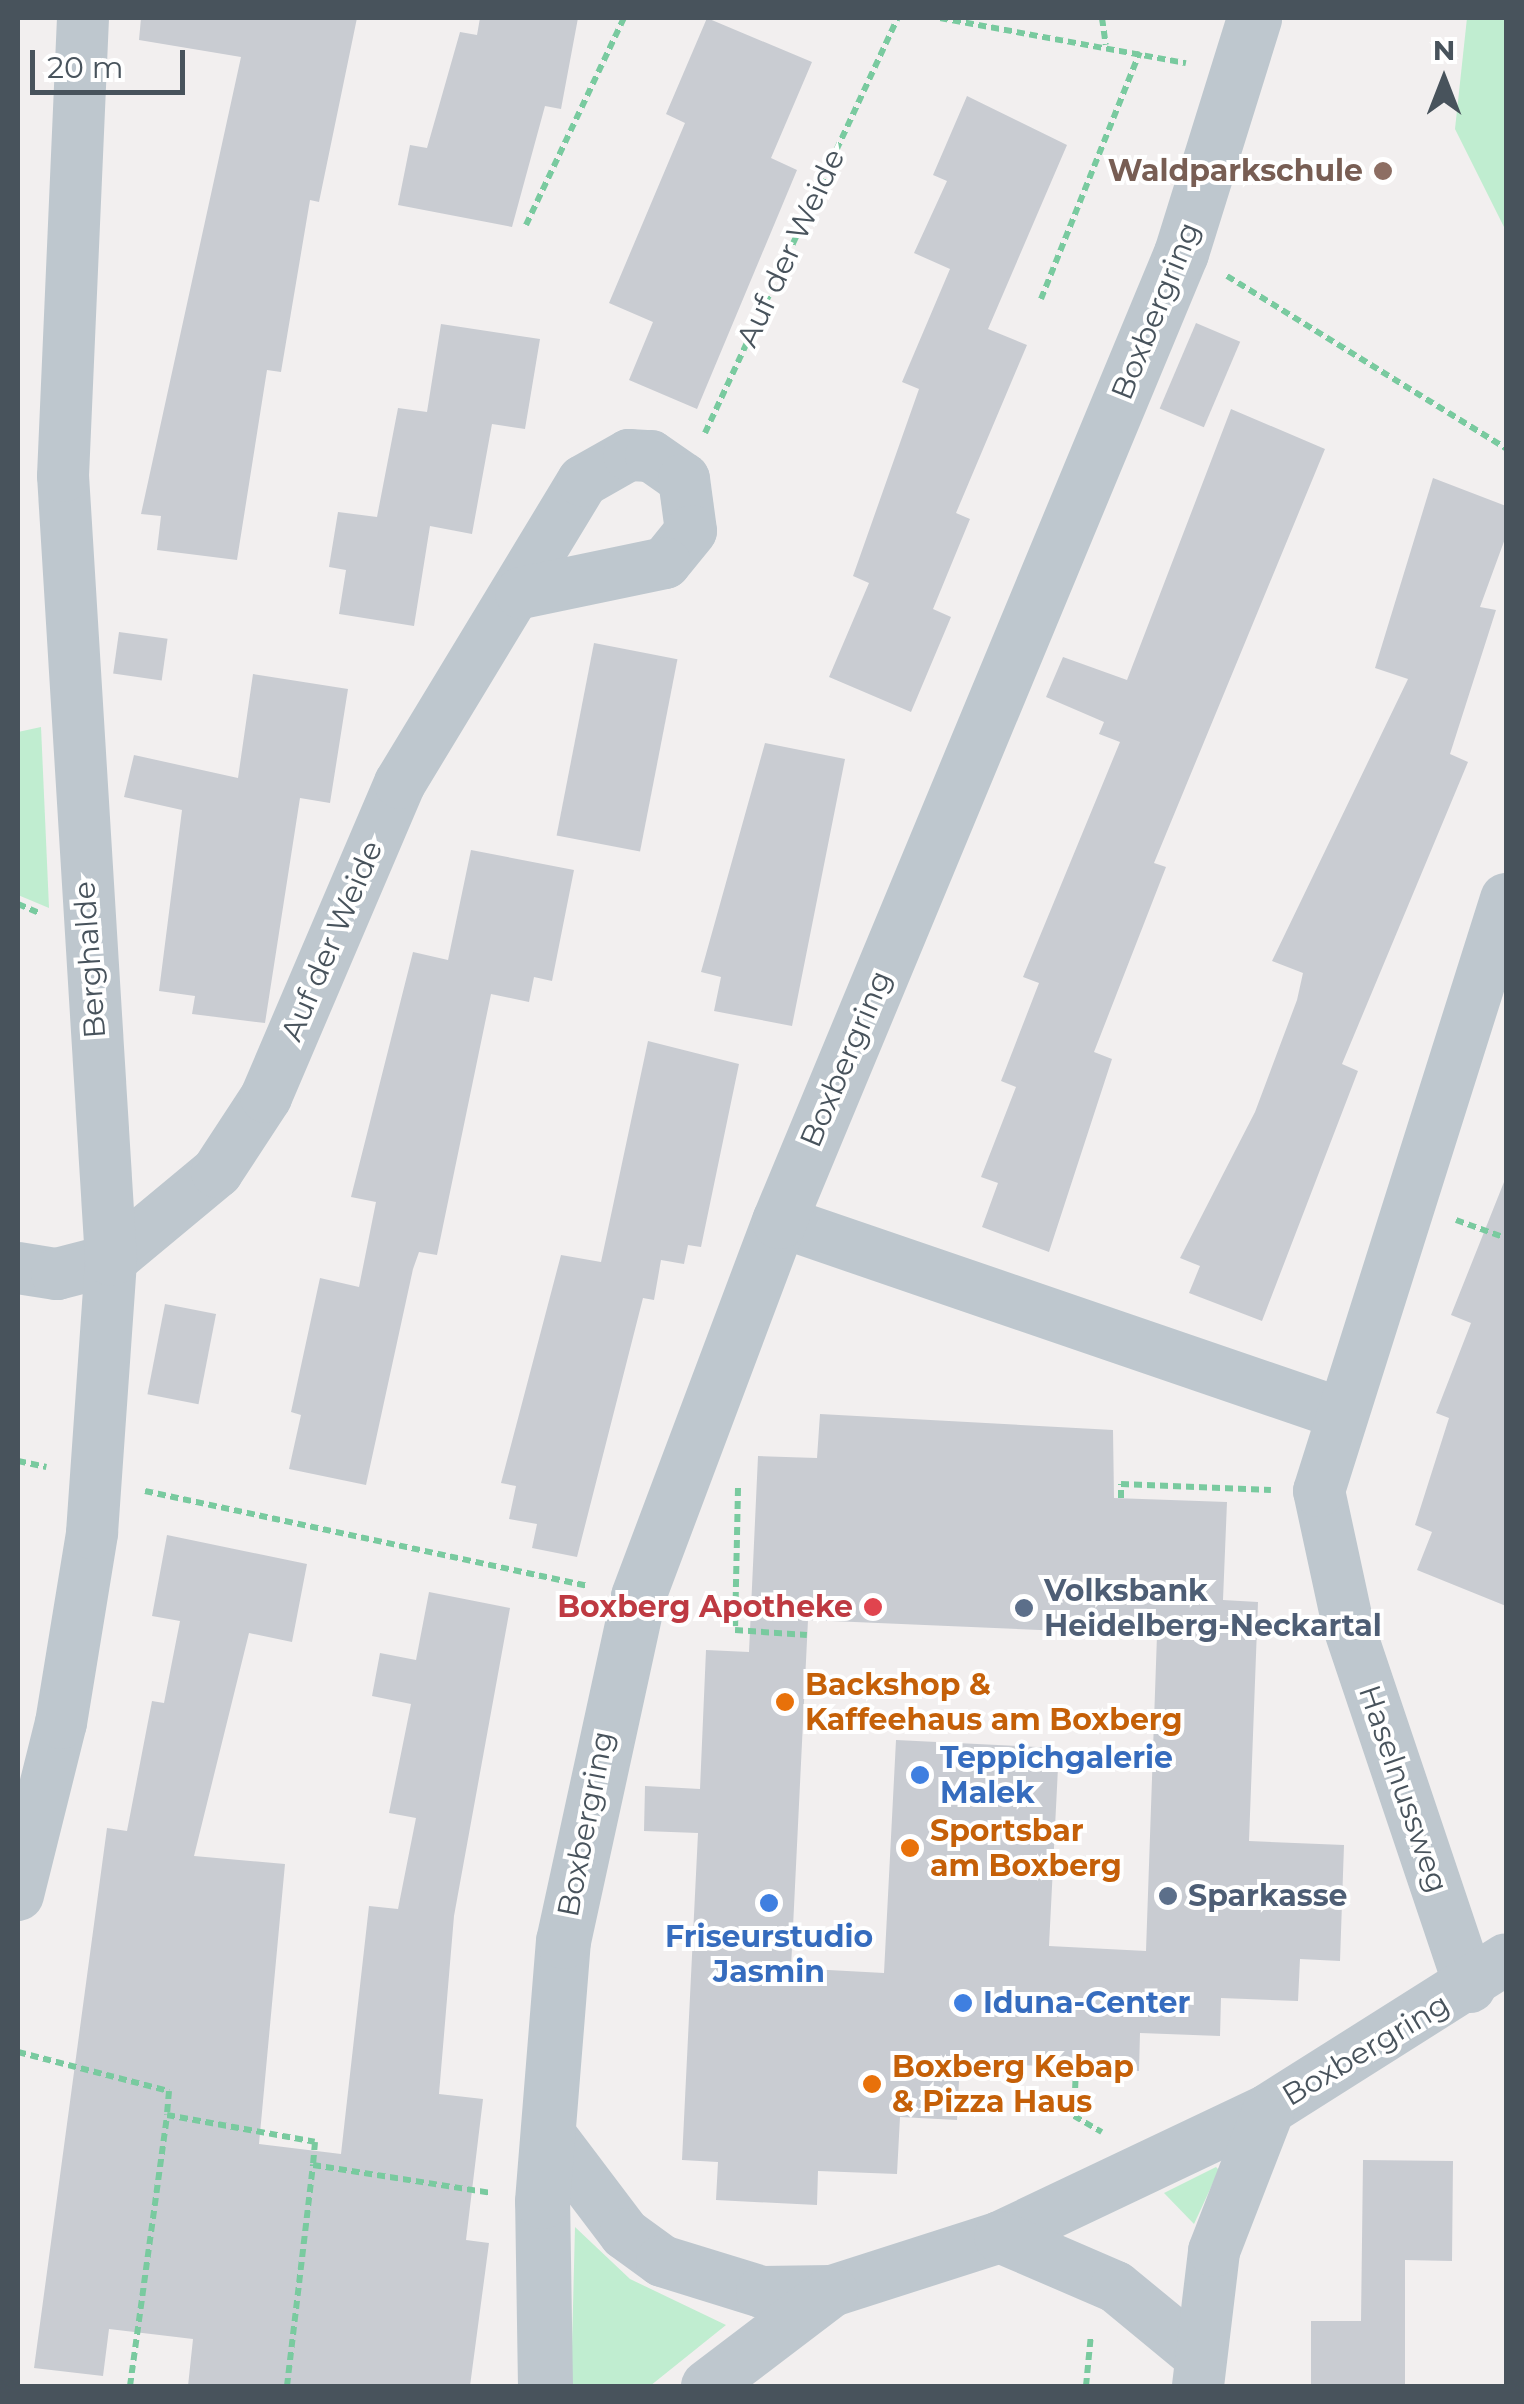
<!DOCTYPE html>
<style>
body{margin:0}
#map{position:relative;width:1524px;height:2404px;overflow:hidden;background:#f2efef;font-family:Montserrat,sans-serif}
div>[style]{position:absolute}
.green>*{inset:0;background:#c0edd0}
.building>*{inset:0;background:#c9ccd2;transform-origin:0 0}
.path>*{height:6px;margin-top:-3px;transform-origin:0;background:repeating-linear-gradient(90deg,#79ca9f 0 8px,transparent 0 13px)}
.minor>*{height:52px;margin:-26px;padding:0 26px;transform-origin:26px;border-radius:26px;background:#bec7ce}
.tertiary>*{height:55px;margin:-27.5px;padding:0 27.5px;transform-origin:27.5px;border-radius:27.5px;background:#bec7ce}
.dots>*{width:28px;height:28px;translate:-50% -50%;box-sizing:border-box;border:5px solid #fff;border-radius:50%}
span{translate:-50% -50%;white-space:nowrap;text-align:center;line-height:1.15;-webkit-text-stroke:8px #fff;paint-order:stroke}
.education-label{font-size:30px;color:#785e54;font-weight:700}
.right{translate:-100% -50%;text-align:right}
.street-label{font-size:30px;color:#48535c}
.service-label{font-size:30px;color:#4e5e75;font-weight:700}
.left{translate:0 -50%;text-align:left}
.health-label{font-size:30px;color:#be3a42;font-weight:700}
.food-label{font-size:30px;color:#c56008;font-weight:700}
.shop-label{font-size:30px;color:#366cbe;font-weight:700}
.frame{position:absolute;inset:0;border:20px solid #48535c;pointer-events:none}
.north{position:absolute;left:1394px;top:30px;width:100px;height:100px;-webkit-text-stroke:8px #fff;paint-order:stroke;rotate:0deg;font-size:28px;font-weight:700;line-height:40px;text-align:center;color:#48535c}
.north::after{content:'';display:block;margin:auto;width:35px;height:45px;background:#48535c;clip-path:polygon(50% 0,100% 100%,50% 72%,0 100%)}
.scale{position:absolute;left:30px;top:50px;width:155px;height:45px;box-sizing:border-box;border:5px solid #48535c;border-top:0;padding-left:12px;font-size:30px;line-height:35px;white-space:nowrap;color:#48535c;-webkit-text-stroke:8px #fff;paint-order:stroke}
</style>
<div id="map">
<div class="green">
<i style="clip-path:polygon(1467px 18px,1506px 18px,1506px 231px,1455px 129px)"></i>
<i style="clip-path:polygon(41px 727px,49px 908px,18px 895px,18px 732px)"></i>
<i style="clip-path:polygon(1216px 2167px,1219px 2170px,1194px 2224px,1164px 2193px)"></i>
<i style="clip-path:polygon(575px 2227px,630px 2279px,726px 2325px,650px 2386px,571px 2386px)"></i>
</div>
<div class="building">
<i style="clip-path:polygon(141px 18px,357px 18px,319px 202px,310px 200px,281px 372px,267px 370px,237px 560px,157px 550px,161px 516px,141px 514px,241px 57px,139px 40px)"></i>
<i style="clip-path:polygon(480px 18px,578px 18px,561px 109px,545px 106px,512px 227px,398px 205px,410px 145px,427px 148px,460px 32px,477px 35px)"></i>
<i style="clip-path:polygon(707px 18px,812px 62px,771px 158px,797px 170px,697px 409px,629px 380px,653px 322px,609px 303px,685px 123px,666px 114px)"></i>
<i style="clip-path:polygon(967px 96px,1067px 145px,988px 329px,1027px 345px,956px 513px,970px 519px,933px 609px,951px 617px,911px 712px,829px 677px,869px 583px,853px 576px,919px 389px,902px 382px,950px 269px,914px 253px,947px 181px,933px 175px)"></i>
<i style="left:1196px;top:323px;width:48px;height:93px;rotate:23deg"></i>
<i style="clip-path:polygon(441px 324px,540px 339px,525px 429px,492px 424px,472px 534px,430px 526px,414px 626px,339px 614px,346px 570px,329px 567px,338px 512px,377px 517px,398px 408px,427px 412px)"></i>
<i style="clip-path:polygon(1231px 409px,1325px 449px,1154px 863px,1166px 867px,1094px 1052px,1112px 1059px,1049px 1252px,982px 1227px,998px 1183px,981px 1177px,1016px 1087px,1001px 1081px,1039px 983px,1023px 977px,1120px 742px,1099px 734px,1104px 722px,1046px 697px,1063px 657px,1127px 680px)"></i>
<i style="clip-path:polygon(1433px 478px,1506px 506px,1506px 536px,1480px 607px,1496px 610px,1450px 754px,1468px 762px,1342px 1064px,1358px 1071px,1262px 1321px,1189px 1293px,1200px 1266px,1180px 1258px,1255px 1112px,1297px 1000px,1303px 973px,1272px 961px,1408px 679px,1375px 668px)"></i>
<i style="left:119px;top:632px;width:49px;height:42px;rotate:8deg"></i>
<i style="left:594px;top:643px;width:85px;height:196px;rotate:11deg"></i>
<i style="clip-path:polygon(253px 674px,348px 689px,330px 803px,300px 798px,265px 1023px,192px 1014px,195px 996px,159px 991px,182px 810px,124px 797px,134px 755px,238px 778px)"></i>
<i style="clip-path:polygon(765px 743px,845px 759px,792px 1026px,714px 1011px,721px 977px,701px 972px)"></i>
<i style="clip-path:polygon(471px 850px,574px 870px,552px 981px,534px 977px,529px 1002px,491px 994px,437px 1255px,419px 1252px,413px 1269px,366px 1485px,289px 1469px,301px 1415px,291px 1412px,320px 1278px,359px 1287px,376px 1202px,351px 1197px,413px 952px,448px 960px)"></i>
<i style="clip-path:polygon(648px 1041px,739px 1064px,701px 1247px,688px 1245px,684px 1264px,661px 1260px,654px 1300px,643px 1298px,577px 1557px,532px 1548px,537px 1524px,509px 1519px,516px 1486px,501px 1483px,561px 1255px,601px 1262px)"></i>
<i style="clip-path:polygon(1504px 1182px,1506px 1182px,1506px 1606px,1417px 1570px,1432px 1532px,1415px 1525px,1449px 1418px,1436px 1413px,1471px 1323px,1451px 1315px)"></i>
<i style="left:165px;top:1304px;width:52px;height:92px;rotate:11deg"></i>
<i style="clip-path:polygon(evenodd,820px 1414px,1113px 1430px,1114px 1498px,1227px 1502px,1223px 1600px,1258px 1602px,1249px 1841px,1344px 1845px,1340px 1961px,1300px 1959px,1298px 2001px,1221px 1998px,1220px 2036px,1140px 2033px,1139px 2071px,960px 2062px,957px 2120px,900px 2117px,897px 2174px,818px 2171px,817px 2205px,716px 2200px,718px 2162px,682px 2160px,698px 1833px,644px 1831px,645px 1786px,700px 1789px,706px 1650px,749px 1652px,758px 1456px,817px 1458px,820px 1414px,808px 1620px,1157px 1635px,1146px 1951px,1049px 1946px,1059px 1748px,896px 1740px,884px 1973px,791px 1968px,808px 1620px)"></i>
<i style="clip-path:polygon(167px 1535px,307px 1564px,292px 1642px,249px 1633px,194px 1856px,285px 1864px,259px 2144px,341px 2154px,369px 1906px,398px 1909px,416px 1818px,389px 1813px,411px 1704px,372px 1696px,380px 1653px,416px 1660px,429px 1592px,510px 1608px,454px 1916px,439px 2094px,483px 2099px,466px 2240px,489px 2243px,470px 2386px,188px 2386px,193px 2339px,109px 2329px,103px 2376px,34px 2368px,107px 1828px,127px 1831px,152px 1701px,164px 1703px,180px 1621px,152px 1616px)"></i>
<i style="clip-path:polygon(1363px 2160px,1453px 2161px,1452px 2261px,1405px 2260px,1405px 2386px,1311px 2386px,1311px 2321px,1361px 2321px)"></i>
</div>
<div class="path">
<i style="left:940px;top:18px;width:250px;rotate:10.4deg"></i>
<i style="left:1102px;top:18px;width:27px;rotate:82deg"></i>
<i style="left:526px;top:225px;width:229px;rotate:-64.7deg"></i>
<i style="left:1227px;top:276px;width:328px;rotate:31.7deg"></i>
<i style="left:1041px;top:299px;width:266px;rotate:-68.2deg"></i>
<i style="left:705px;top:433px;width:458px;rotate:-65.1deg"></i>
<i style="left:18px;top:904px;width:23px;rotate:23deg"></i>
<i style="left:1456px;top:1220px;width:53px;rotate:19.8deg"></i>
<i style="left:18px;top:1461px;width:29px;rotate:12deg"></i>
<i style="left:738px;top:1488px;width:142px;rotate:91.2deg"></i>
<i style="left:735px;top:1630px;width:72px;rotate:4deg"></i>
<i style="left:145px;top:1491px;width:452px;rotate:12.1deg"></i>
<i style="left:1121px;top:1498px;width:14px;rotate:-90deg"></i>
<i style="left:1121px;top:1484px;width:150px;rotate:2.3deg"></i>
<i style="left:18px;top:2052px;width:156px;rotate:14.5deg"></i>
<i style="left:169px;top:2091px;width:24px;rotate:95deg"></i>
<i style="left:167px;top:2115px;width:150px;rotate:10.3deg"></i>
<i style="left:315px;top:2142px;width:23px;rotate:95deg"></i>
<i style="left:313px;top:2165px;width:180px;rotate:8.9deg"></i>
<i style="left:1076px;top:2067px;width:49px;rotate:92.3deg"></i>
<i style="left:1074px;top:2116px;width:32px;rotate:30deg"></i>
<i style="left:130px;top:2386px;width:274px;rotate:-82.2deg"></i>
<i style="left:287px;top:2386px;width:223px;rotate:-83.3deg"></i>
<i style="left:1086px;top:2386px;width:52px;rotate:-84.5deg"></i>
</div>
<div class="minor">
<i style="left:779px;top:1221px;width:595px;rotate:18.92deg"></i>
<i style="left:18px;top:1268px;width:39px;rotate:9deg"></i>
<i style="left:57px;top:1274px;width:56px;rotate:-14.5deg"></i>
<i style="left:111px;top:1260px;width:138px;rotate:-39.7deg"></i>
<i style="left:217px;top:1172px;width:90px;rotate:-56.8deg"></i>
<i style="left:266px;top:1097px;width:341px;rotate:-66.9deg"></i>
<i style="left:400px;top:783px;width:353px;rotate:-58.8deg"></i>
<i style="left:583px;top:481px;width:53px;rotate:-29.5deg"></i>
<i style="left:629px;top:455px;width:22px;rotate:3deg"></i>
<i style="left:651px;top:456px;width:40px;rotate:34.9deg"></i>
<i style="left:684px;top:479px;width:52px;rotate:82.3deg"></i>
<i style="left:691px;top:531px;width:41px;rotate:129.1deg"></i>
<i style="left:665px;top:563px;width:147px;rotate:168.2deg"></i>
<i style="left:18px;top:1895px;width:177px;rotate:-76deg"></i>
<i style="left:61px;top:1723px;width:193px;rotate:-80.7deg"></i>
<i style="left:92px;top:1533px;width:274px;rotate:-86deg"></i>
<i style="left:111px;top:1260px;width:785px;rotate:-93.5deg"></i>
<i style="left:63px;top:476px;width:458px;rotate:-87.5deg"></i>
<i style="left:1470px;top:1987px;width:382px;rotate:-108.6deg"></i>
<i style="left:1348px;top:1625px;width:137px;rotate:-102.2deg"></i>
<i style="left:1319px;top:1491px;width:621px;rotate:-72.47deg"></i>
<i style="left:547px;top:2131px;width:129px;rotate:52.9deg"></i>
<i style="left:625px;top:2234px;width:46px;rotate:36.1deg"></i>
<i style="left:662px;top:2261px;width:105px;rotate:17.2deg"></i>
<i style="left:762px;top:2292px;width:70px;rotate:-0.8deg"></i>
<i style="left:832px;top:2291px;width:176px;rotate:-17.8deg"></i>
<i style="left:1000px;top:2237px;width:298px;rotate:-25.4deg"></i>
<i style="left:1269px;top:2109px;width:280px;rotate:-32.3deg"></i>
<i style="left:1000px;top:2237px;width:126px;rotate:23.3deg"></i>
<i style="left:1116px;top:2287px;width:104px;rotate:39.5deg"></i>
<i style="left:707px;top:2386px;width:157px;rotate:-37.2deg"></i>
<i style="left:1198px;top:2386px;width:136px;rotate:-83.2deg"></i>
<i style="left:1214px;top:2251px;width:152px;rotate:-68.8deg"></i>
</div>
<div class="tertiary">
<i style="left:545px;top:2386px;width:185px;rotate:-90.9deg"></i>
<i style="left:542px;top:2201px;width:261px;rotate:-85.4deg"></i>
<i style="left:563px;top:1941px;width:353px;rotate:-77.7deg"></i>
<i style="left:638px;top:1596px;width:401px;rotate:-69.4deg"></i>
<i style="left:779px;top:1221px;width:1048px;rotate:-67.45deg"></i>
<i style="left:1181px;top:253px;width:246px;rotate:-72.7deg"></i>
</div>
<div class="dots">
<i style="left:1383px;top:171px;background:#8d6e63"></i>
<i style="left:873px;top:1607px;background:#e0444e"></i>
<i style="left:1024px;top:1608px;background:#5c6f8a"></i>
<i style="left:785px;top:1702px;background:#e8710a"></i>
<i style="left:920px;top:1775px;background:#3f7fe0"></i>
<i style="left:910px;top:1848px;background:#e8710a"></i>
<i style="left:1168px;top:1896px;background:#5c6f8a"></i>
<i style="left:769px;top:1903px;background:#3f7fe0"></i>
<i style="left:963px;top:2003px;background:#3f7fe0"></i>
<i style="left:872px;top:2084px;background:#e8710a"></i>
</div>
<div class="education-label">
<span class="right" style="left:1363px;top:171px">Waldparkschule</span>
</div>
<div class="street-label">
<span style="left:791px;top:248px;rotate:-65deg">Auf der Weide</span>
<span style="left:1156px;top:311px;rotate:-68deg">Boxbergring</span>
<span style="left:332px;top:941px;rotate:-67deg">Auf der Weide</span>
<span style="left:90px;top:960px;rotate:-94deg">Berghalde</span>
<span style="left:846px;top:1059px;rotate:-67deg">Boxbergring</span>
<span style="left:1403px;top:1789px;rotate:71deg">Haselnussweg</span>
<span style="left:586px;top:1824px;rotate:-79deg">Boxbergring</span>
<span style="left:1366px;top:2050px;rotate:-31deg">Boxbergring</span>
</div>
<div class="service-label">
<span class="left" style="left:1044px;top:1608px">Volksbank<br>Heidelberg-Neckartal</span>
<span class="left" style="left:1188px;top:1896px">Sparkasse</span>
</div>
<div class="health-label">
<span class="right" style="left:853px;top:1607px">Boxberg Apotheke</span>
</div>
<div class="food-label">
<span class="left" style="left:805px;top:1702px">Backshop &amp;<br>Kaffeehaus am Boxberg</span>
<span class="left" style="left:930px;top:1848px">Sportsbar<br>am Boxberg</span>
<span class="left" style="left:892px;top:2084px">Boxberg Kebap<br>&amp; Pizza Haus</span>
</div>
<div class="shop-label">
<span class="left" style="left:940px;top:1775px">Teppichgalerie<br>Malek</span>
<span style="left:769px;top:1954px">Friseurstudio<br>Jasmin</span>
<span class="left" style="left:983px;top:2003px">Iduna-Center</span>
</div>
<div class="frame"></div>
<div class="north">N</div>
<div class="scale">20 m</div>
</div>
